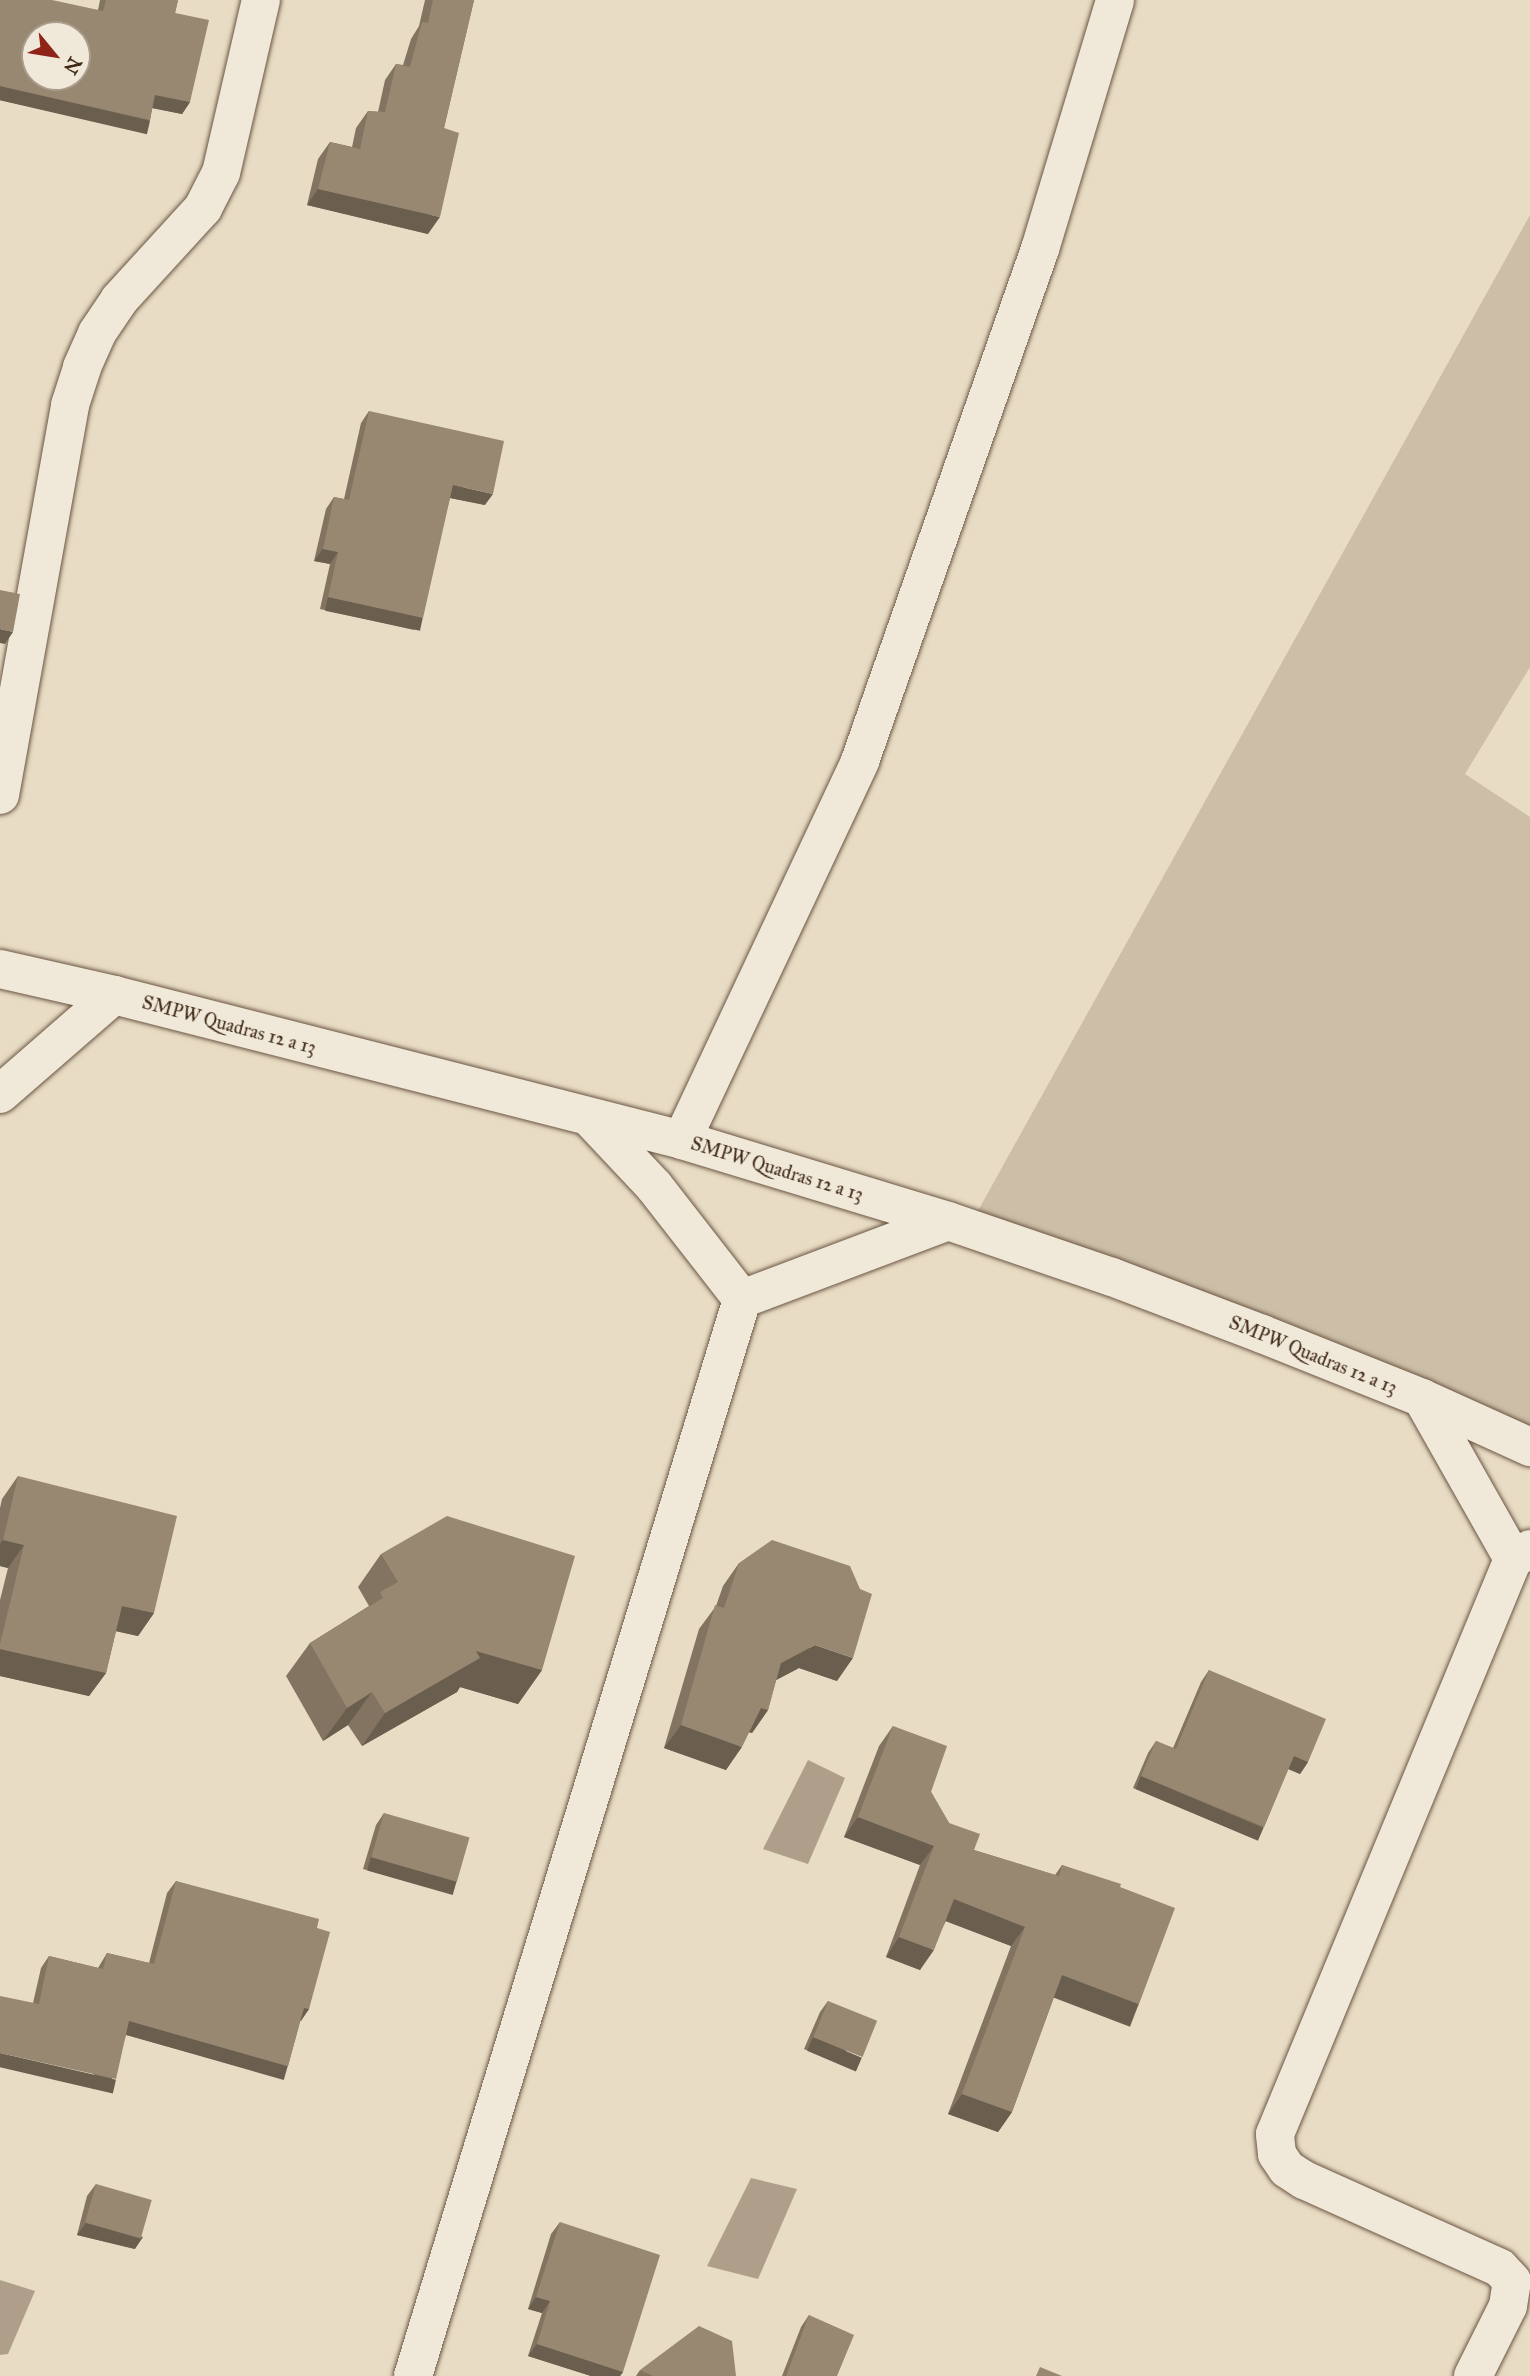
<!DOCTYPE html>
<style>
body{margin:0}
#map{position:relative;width:1530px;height:2376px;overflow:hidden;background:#e8dcc4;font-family:"IM FELL Great Primer",serif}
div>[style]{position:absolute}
.green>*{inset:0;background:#ccbea7}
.water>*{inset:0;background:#af9f8a}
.roads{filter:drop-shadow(0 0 2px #6b5643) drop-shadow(0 0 2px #6b5643)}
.minor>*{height:38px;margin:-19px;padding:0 19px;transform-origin:19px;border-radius:19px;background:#f0e8d9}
.wall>*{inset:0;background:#837461}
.shaded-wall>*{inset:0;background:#6a5e4f;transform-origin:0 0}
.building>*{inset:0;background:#988771;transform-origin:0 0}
span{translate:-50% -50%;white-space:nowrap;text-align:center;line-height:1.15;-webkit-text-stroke:7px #f0e8d9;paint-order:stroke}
.street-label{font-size:19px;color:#412a18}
.north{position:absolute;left:21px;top:21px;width:70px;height:70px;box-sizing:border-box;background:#f0e8d9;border:2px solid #aa9c8c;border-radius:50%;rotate:120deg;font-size:19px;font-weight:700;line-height:28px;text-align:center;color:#412a18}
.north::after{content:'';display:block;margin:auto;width:24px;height:32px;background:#8f2418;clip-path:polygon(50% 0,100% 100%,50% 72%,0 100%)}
</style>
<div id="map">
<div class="green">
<i style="clip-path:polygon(1530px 215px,1530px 667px,1465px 774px,1530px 817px,1530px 1466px,969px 1227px)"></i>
</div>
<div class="water">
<i style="clip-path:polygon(808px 1760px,845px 1778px,808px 1864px,763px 1849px)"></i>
<i style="clip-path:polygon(751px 2178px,797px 2189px,758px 2279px,707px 2266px)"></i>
<i style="clip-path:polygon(0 2280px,35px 2291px,8px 2354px,0 2355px)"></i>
</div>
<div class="roads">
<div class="minor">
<i style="left:0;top:795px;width:396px;rotate:-79.8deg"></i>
<i style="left:70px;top:405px;width:40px;rotate:-72deg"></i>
<i style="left:82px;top:367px;width:37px;rotate:-66deg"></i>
<i style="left:97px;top:333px;width:40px;rotate:-56deg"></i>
<i style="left:119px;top:300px;width:125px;rotate:-47.6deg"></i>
<i style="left:203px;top:208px;width:39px;rotate:-63deg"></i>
<i style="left:221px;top:173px;width:178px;rotate:-77deg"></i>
<i style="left:0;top:969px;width:117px;rotate:12.8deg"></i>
<i style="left:114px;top:995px;width:586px;rotate:14.32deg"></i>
<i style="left:682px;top:1140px;width:278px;rotate:16.9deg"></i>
<i style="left:948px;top:1221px;width:173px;rotate:18.9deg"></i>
<i style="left:1112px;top:1277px;width:160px;rotate:20.8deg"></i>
<i style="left:1262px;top:1334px;width:172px;rotate:21.8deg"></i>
<i style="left:1422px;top:1398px;width:119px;rotate:24.4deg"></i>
<i style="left:0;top:1094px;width:151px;rotate:-41deg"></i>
<i style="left:591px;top:1119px;width:92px;rotate:46.8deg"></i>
<i style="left:654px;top:1186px;width:143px;rotate:52.1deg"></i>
<i style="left:682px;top:1140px;width:419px;rotate:-64.8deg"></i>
<i style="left:860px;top:761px;width:543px;rotate:-70.63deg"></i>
<i style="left:1040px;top:249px;width:260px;rotate:-73.2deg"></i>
<i style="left:742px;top:1299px;width:220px;rotate:-20.7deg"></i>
<i style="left:1422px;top:1398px;width:185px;rotate:60.5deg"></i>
<i style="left:413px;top:2376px;width:1126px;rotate:-73.01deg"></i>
<i style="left:1473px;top:2376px;width:78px;rotate:-63.4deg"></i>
<i style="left:1508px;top:2306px;width:25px;rotate:-81deg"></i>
<i style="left:1512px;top:2281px;width:18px;rotate:-133deg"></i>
<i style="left:1500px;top:2268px;width:215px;rotate:-155.8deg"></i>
<i style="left:1304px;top:2180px;width:20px;rotate:-147deg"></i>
<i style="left:1287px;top:2169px;width:18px;rotate:-124deg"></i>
<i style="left:1277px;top:2154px;width:20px;rotate:-96deg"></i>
<i style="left:1275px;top:2134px;width:622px;rotate:-67.51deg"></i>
<i style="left:1513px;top:1559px;width:20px;rotate:-30deg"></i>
</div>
</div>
<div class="wall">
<i style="clip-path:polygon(0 0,98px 10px,100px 0,178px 0,175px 13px,190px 102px,182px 114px,152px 108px,150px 120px,141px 132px,0 100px)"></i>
<i style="clip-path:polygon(425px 0,474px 0,444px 128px,428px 234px,307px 205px,318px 159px,330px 142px,352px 147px,356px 128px,368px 111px,378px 112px,385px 80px,396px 64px,403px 65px,411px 39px,419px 26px)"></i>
<i style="clip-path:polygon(369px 411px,485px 505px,450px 498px,414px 630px,320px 609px,330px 564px,314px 561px,326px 509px,334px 497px,344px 499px,361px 423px)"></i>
<i style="clip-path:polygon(18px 1476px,154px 1613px,138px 1636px,116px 1631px,106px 1673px,89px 1696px,0 1676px,0 1600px,8px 1568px,0 1566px,0 1508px,2px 1499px)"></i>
<i style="clip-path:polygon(381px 1554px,542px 1670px,518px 1704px,460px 1687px,457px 1692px,362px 1746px,348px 1725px,323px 1741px,286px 1676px,310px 1643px,369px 1606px,358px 1587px)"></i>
<i style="clip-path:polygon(739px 1563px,837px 1681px,799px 1668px,776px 1680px,768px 1710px,752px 1733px,749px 1732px,726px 1770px,664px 1748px,699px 1629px,716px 1606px,723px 1586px)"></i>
<i style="clip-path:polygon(1209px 1670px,1308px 1762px,1300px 1774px,1288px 1769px,1264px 1827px,1255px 1839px,1133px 1788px,1148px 1753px,1156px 1741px,1173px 1748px,1201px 1682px)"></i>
<i style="clip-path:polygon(893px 1726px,949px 1823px,974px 1850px,1055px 1875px,1062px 1865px,1120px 1887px,1139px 2004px,1125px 2024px,1054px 1997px,1012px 2112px,998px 2132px,948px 2114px,1011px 1946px,946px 1921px,920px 1970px,886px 1957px,920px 1865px,844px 1837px,879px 1746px)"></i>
<i style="clip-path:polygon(384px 1813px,457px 1881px,449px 1893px,363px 1869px,376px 1825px)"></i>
<i style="clip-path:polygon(176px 1881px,317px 1928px,309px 2009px,300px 2021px,288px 2066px,280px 2078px,126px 2035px,108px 2091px,33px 2003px,41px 1968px,49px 1956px,98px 1968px,107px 1953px,149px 1963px,167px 1893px)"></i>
<i style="clip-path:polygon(828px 2001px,853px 2070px,804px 2049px,820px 2012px)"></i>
<i style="clip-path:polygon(96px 2184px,135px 2249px,77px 2235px,87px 2196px)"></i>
<i style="clip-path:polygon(560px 2222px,623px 2372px,620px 2376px,591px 2376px,528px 2356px,542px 2313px,528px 2309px,551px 2234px)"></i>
<i style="clip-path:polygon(809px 2315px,837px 2376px,782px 2376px,801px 2327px)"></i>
<i style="clip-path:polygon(640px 2370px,736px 2376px,636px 2376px)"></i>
</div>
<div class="shaded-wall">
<i style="left:0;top:86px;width:154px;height:14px;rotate:13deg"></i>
<i style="clip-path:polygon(155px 95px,190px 102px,182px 114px,147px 107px)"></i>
<i style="clip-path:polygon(318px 189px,440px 217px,428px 234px,307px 205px)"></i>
<i style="clip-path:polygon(453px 485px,493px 494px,485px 505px,445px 497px)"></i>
<i style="clip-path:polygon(323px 549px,338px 552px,330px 564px,314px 561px)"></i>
<i style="left:328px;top:597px;width:97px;height:14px;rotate:12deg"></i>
<i style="clip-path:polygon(0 629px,13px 632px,5px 644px,0 643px)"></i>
<i style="clip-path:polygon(3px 1540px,24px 1545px,8px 1568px,0 1566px,0 1544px)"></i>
<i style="clip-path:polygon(122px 1606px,154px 1613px,138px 1636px,106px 1629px)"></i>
<i style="clip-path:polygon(815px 1645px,853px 1658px,837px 1681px,799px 1668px,765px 1686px,781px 1663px)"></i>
<i style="clip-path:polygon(0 1649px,106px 1673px,89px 1696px,0 1676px)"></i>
<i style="clip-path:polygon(476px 1651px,542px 1670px,518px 1704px,460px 1687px,457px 1692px,362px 1746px,385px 1713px)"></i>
<i style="clip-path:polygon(372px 1692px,348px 1725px,323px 1741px,347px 1708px)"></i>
<i style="clip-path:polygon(761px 1708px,768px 1710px,752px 1733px,745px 1731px)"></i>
<i style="clip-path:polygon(681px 1725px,742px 1747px,726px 1770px,664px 1748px)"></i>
<i style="clip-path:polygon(1294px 1756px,1308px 1762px,1300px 1774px,1286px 1768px)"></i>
<i style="left:1141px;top:1776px;width:133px;height:14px;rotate:23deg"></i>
<i style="clip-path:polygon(858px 1817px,934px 1846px,920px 1865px,844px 1837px)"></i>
<i style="left:371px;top:1857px;width:89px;height:14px;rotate:16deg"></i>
<i style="clip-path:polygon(954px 1899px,1025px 1927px,1011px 1946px,940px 1919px)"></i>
<i style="clip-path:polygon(899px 1937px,934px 1950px,920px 1970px,886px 1957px)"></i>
<i style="left:1062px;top:1975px;width:82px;height:24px;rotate:21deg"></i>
<i style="clip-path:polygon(304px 2008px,309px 2009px,301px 2021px,295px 2020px)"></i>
<i style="left:129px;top:2021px;width:165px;height:14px;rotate:16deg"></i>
<i style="left:813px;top:2037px;width:53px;height:15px;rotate:23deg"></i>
<i style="left:0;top:2053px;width:119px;height:14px;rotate:13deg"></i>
<i style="clip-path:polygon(962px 2094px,1012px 2112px,998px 2132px,948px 2114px)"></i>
<i style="clip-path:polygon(86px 2223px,143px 2237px,135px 2249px,77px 2235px)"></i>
<i style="clip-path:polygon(536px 2297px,550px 2301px,542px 2313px,528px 2309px)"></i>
<i style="clip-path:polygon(537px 2344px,623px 2372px,620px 2376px,591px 2376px,528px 2356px)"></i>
</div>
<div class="building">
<i style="clip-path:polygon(evenodd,0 0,52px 0,103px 11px,106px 0,178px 0,175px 13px,209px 20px,190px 102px,155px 95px,150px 120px,0 86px,0 0,35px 35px,77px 35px,77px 77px,35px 77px,35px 35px)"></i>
<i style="clip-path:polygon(433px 0,474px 0,444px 128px,459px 133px,440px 217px,318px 189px,330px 142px,360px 149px,368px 111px,385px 112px,396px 64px,410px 67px,422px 22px,428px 23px)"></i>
<i style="clip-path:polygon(369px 411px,504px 441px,493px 494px,453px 485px,423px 618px,328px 597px,338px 552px,323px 549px,334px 497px,349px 500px)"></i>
<i style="clip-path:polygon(0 590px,20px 594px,13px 632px,0 629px)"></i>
<i style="clip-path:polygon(18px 1476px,177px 1516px,154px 1613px,122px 1606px,106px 1673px,0 1649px,0 1644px,24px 1545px,3px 1540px)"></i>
<i style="clip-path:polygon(447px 1516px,575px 1556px,542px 1670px,476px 1651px,480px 1658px,385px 1713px,372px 1692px,347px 1708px,310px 1643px,383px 1598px,380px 1592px,398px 1582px,381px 1554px)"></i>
<i style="clip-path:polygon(772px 1540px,850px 1566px,860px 1589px,872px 1594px,853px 1658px,815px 1645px,781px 1663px,768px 1710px,761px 1708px,742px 1747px,681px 1725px,715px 1605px,724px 1608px,739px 1563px)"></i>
<i style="clip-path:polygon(1209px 1670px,1326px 1719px,1308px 1762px,1294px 1756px,1264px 1827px,1141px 1776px,1156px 1741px,1176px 1749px)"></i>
<i style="clip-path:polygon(893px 1726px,947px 1746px,931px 1792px,949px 1823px,980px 1834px,974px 1850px,1059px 1876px,1062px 1865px,1121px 1884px,1120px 1887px,1175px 1908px,1139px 2004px,1062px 1975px,1012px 2112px,962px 2094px,1025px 1927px,954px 1899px,934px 1950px,899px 1937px,934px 1846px,858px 1817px)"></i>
<i style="left:384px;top:1813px;width:89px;height:46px;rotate:16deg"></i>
<i style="clip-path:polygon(176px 1881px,319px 1919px,317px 1928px,330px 1932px,309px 2009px,304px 2008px,288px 2066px,129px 2021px,116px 2079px,0 2053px,0 1996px,39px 2004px,49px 1956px,103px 1969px,107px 1953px,154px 1964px)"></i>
<i style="left:828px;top:2001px;width:53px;height:39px;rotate:22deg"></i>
<i style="left:96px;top:2184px;width:58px;height:40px;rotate:16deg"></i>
<i style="clip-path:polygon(560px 2222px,660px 2255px,623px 2372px,537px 2344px,550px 2301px,536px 2297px)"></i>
<i style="clip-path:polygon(809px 2315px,854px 2335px,837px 2376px,786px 2376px)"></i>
<i style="clip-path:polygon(699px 2326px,732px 2341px,736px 2376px,653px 2376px,640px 2370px)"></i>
<i style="clip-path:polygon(1040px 2367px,1062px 2376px,1036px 2376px)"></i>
</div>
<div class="street-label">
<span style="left:229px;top:1025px;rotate:15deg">SMPW Quadras 12 a 13</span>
<span style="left:777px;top:1169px;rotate:17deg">SMPW Quadras 12 a 13</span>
<span style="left:1313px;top:1355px;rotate:22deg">SMPW Quadras 12 a 13</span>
</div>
<div class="north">N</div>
</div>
